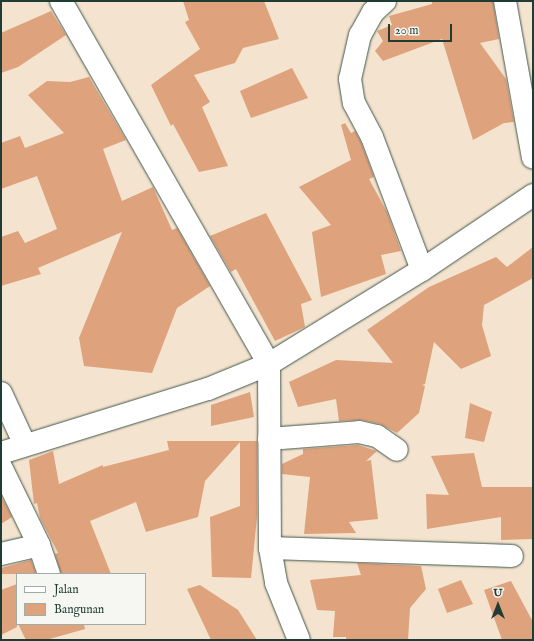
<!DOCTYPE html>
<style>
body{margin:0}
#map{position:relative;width:534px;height:641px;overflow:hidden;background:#f4e3ce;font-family:"IM FELL English",serif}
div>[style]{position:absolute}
.building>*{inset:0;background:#dea27d}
.roads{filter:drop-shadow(0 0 1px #3f564b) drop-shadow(0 0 1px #3f564b)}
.minor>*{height:22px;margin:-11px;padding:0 11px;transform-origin:11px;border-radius:11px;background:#fff}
span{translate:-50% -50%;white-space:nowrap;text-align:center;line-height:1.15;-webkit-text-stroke:3.5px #f6f6f2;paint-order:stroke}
.frame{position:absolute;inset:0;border:2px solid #1f3d34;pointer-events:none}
.legend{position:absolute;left:16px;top:573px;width:130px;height:52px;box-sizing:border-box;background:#f6f6f2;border:1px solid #a0aca6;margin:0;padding:5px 7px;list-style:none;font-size:12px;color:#1f3d34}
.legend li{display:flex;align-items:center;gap:8px;height:20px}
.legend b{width:20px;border:1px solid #a0aca6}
.north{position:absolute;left:478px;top:585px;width:40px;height:40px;-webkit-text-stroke:3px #f6f6f2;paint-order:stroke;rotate:0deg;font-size:11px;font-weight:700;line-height:16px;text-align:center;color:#1f3d34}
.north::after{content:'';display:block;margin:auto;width:14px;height:18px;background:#1f3d34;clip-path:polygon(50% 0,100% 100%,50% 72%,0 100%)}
.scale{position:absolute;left:388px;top:24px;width:64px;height:18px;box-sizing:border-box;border:2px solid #1f3d34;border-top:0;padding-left:5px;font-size:12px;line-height:14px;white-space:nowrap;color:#1f3d34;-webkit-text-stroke:3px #f6f6f2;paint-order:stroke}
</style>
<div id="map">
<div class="building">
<i style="clip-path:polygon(183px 1px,264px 1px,279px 39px,243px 48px,235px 63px,194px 75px,210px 102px,202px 107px,228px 166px,199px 172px,173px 124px,171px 126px,151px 85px,200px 49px,185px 22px,189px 20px)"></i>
<i style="clip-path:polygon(432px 1px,493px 1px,499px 39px,480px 43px,506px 79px,514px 122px,504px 123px,473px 140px,442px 39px,383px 61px,375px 51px,383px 41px,377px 31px,392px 25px,389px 16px,432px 4px)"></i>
<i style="clip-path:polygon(51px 11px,66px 35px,18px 67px,1px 73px,1px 33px)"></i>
<i style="clip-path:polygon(292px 68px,308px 98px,251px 118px,240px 91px)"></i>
<i style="clip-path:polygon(89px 77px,126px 140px,103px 149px,122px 201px,153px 187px,172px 230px,177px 228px,210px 286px,177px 308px,152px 373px,84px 366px,79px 338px,122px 232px,38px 268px,41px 274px,1px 286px,1px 237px,18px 231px,25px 243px,57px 229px,37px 176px,1px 189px,1px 143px,20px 136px,25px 148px,64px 133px,28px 95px,47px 81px,70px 82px)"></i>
<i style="clip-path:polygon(345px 123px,351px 133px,355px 131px,361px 142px,374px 177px,369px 179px,387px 212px,401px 251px,381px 255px,386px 274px,321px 297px,312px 232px,331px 225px,299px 187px,351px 160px,341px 125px)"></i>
<i style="clip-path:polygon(266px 213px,312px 300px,301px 304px,305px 327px,275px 341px,236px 269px,231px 272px,210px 236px)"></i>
<i style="clip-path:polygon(533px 247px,533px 278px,484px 305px,482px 325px,491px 356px,461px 369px,434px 342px,425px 384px,422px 385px,425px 386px,419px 413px,397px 433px,380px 424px,362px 420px,339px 421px,336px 399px,298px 407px,289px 382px,336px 360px,393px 363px,367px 330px,429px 287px,496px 257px,507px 267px)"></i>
<i style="clip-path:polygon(250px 392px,254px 417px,211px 426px,211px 405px)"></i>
<i style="clip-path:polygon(470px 403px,492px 412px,484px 442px,465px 438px)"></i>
<i style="clip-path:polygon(167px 441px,257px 441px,257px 517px,251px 578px,212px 577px,210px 517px,240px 506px,240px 442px,205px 481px,198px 517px,146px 532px,136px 502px,90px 521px,111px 574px,61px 574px,55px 554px,58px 553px,40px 518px,37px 503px,34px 504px,29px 460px,53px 451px,59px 484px,103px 465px,103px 467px,169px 450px)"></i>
<i style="clip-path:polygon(358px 445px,377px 451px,366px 461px,371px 460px,378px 519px,349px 522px,356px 533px,304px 534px,310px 477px,282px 474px,282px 464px,303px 454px,303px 449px)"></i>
<i style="clip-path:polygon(474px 453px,482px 487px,533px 487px,533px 539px,501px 540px,501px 517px,427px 529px,426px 494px,449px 495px,431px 456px)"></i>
<i style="clip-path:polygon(1px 496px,12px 517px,1px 524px)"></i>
<i style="clip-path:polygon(31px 560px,36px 574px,1px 574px,1px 568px)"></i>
<i style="clip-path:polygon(357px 563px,421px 566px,426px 589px,410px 608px,408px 640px,346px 640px,346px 637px,333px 637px,335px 611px,317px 610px,310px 580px,361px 575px)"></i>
<i style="clip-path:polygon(461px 580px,473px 604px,447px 613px,438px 589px)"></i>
<i style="clip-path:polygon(511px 581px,533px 622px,533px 640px,502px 640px,484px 590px)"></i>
<i style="clip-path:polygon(17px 584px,17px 627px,1px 635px,1px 590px)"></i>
<i style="clip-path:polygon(200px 585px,238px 610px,257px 640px,211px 640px,187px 589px)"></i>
<i style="clip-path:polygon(18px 624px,84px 624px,85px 629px,46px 640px,26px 640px)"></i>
</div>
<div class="roads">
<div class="minor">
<i style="left:61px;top:1px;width:418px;rotate:60.2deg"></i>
<i style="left:269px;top:364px;width:184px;rotate:89.7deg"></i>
<i style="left:270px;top:548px;width:36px;rotate:80deg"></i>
<i style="left:276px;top:583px;width:61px;rotate:68deg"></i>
<i style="left:385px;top:1px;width:16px;rotate:137deg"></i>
<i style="left:373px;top:12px;width:26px;rotate:119deg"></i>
<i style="left:360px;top:35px;width:45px;rotate:102.8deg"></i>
<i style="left:350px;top:79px;width:24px;rotate:81deg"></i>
<i style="left:354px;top:103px;width:38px;rotate:62deg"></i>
<i style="left:372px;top:137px;width:142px;rotate:69.4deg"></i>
<i style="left:505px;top:1px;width:159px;rotate:79.9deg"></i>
<i style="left:1px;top:393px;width:57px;rotate:65.2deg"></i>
<i style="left:269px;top:439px;width:90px;rotate:-4.4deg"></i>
<i style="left:359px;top:432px;width:18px;rotate:13deg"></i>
<i style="left:377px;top:436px;width:24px;rotate:35deg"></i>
<i style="left:1px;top:453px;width:217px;rotate:-17.2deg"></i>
<i style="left:208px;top:389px;width:66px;rotate:-22.3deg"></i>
<i style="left:269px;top:364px;width:180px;rotate:-31.6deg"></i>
<i style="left:422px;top:270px;width:134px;rotate:-34deg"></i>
<i style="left:1px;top:467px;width:87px;rotate:64deg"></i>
<i style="left:39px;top:545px;width:31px;rotate:71deg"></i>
<i style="left:270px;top:548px;width:242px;rotate:1.9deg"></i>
<i style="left:1px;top:554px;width:39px;rotate:-13deg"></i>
</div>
</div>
<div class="frame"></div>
<ul class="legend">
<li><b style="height:5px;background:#fff"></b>Jalan</li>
<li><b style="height:11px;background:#dea27d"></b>Bangunan</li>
</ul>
<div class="north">U</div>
<div class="scale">20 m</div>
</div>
